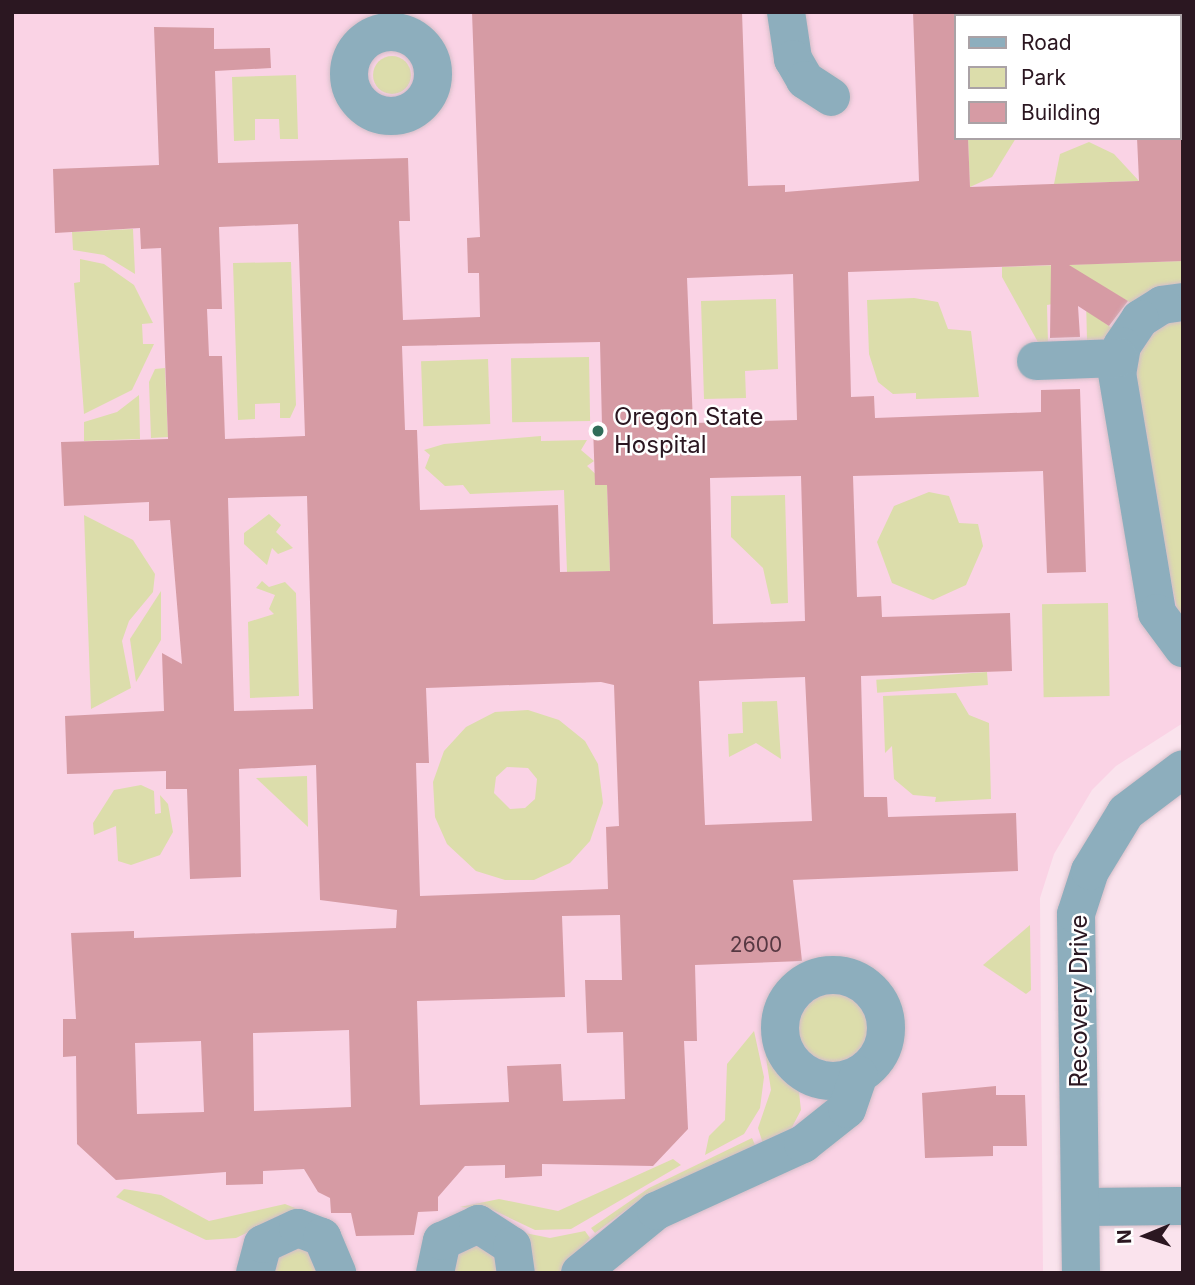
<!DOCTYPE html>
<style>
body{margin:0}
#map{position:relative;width:1195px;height:1285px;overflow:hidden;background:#fae3ed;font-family:Inter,sans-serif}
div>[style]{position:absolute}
.built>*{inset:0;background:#fad3e5}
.green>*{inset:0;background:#dcddab;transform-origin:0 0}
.round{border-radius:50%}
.building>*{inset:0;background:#d69ba4}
.roads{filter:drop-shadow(0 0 2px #d5bec8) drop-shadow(0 0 2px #d5bec8)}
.minor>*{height:38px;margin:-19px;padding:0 19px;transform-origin:19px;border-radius:19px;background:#8daebd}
.minor>.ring{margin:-19px;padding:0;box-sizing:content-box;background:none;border:38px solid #8daebd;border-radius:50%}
.dots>*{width:19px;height:19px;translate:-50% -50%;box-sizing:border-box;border:4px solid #fff;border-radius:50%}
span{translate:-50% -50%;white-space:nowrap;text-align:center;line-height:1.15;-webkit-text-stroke:5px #fff;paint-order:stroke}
.number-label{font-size:21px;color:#563842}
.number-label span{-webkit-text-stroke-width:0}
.poi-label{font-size:24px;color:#2b1721}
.left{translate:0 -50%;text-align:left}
.street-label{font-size:24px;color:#2b1721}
.frame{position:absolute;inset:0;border:14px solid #2b1721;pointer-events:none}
.legend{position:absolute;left:954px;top:14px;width:228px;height:126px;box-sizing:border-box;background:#fff;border:2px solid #aaa2a6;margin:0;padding:9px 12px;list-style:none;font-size:21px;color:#2b1721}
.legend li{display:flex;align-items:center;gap:14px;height:35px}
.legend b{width:35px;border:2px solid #aaa2a6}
.north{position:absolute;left:1111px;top:1201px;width:70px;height:70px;-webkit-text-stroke:5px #fff;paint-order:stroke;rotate:268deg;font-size:19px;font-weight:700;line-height:28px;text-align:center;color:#2b1721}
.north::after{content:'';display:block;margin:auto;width:24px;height:32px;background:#2b1721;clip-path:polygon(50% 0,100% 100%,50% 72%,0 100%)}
</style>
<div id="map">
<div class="built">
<i style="clip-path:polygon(evenodd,12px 12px,1183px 12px,1183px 723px,1116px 766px,1092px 790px,1054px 854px,1040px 898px,1043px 1273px,12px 1273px,12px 12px,955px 16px,1179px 16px,1179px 138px,955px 138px,955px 16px)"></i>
</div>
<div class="green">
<i class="round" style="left:373px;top:56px;width:38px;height:38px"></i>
<i style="clip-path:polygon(296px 75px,298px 139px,280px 139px,279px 119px,255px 119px,255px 140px,234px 141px,232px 77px)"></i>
<i style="clip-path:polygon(968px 138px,1016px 138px,992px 177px,970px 187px)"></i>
<i style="clip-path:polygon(1089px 142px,1114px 154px,1139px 181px,1054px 184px,1060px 154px)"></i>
<i style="clip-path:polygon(133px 229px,135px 274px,104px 255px,73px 250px,72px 232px)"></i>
<i style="clip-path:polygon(80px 259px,104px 264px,134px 285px,153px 323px,142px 324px,143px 344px,154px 344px,132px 390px,84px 414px,74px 283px,80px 282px)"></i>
<i style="clip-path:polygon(1183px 261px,1183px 293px,1140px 308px,1112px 292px,1096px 317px,1119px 333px,1113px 346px,1087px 341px,1086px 298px,1047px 305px,1048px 344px,1039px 344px,1002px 277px,1002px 267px)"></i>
<i style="clip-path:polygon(291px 262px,296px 405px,290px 418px,280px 418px,280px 403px,255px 404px,255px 419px,238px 420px,233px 263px)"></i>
<i style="clip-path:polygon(914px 298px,938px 302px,948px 329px,971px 331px,979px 397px,916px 399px,916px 393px,893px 394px,878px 382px,869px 354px,867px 300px)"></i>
<i style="clip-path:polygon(776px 299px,778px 369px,745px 371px,746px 398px,704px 399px,701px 301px)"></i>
<i style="clip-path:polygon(1183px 310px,1183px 637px,1125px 363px,1173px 311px)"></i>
<i style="left:589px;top:357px;width:64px;height:78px;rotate:89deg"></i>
<i style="left:488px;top:359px;width:65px;height:67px;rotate:88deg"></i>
<i style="clip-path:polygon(165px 368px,168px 437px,151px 438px,149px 382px,155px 369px)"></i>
<i style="clip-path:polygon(139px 395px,140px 439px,84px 441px,84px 422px,117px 412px)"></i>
<i style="clip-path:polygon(541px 436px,541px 441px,587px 440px,581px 450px,594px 461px,587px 466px,607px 485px,610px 571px,567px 572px,564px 490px,470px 494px,463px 485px,445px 486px,425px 468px,430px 455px,424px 450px,444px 444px)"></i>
<i style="clip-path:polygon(929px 492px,949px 496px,959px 523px,978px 524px,983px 546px,966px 585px,933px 600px,892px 583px,877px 542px,894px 506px)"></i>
<i style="clip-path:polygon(785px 495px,788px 603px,771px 604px,763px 568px,731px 537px,731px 496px)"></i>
<i style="clip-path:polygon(269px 514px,281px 525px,276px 532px,293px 548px,278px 554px,272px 548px,267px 565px,244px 544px,244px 533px)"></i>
<i style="clip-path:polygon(84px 515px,133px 540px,155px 574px,153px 592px,129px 621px,122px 641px,131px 688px,91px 709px)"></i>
<i style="clip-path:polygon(262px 581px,269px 587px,285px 582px,296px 593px,299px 696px,250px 698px,248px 622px,274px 614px,269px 609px,275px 595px,256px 588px)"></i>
<i style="clip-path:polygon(161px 591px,161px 640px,136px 682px,130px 639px)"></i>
<i style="left:1108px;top:603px;width:93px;height:66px;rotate:89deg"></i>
<i style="left:987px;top:672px;width:13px;height:111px;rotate:86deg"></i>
<i style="clip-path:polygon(956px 693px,969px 715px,989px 723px,991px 799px,935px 802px,936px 797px,913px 795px,894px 779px,892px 746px,885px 753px,883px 696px)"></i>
<i style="clip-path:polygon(777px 701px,781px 759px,756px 743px,729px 757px,728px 734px,743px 733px,742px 702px)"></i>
<i style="clip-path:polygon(evenodd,528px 710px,559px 720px,585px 741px,598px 764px,603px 803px,590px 841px,570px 863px,534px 880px,505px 880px,476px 871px,447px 844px,435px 817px,433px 782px,444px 751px,466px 727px,495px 712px,528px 710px,507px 767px,528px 768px,537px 779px,535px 799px,525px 808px,510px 809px,494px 793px,496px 777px,507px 767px)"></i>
<i style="clip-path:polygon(307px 776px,308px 827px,256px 778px)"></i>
<i style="clip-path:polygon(141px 785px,154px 791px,155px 814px,161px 813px,160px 795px,168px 804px,173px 832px,160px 855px,131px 865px,118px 861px,116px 826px,94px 835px,93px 823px,114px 790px)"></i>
<i style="clip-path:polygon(1030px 925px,1031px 990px,1026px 994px,983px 965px)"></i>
<i class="round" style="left:794px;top:990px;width:76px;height:76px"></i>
<i style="clip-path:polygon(754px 1031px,764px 1077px,760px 1108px,744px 1134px,705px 1155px,709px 1136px,725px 1120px,727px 1064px)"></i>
<i style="clip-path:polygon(768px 1031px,775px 1060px,799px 1092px,801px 1110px,790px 1131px,763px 1144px,758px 1128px,771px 1090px,762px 1032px)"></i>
<i style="clip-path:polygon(752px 1138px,756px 1147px,646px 1195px,595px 1233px,591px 1228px,649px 1188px)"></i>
<i style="clip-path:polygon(673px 1159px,681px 1165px,571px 1229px,535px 1230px,493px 1210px,460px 1207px,499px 1199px,558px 1211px)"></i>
<i style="clip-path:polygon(124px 1189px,161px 1195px,209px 1221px,285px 1204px,328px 1221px,289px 1213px,236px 1238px,206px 1240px,116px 1197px)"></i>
<i style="clip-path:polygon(585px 1231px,590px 1238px,559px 1273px,526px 1273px,525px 1233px,550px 1238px)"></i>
<i style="clip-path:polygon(486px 1236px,505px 1273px,446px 1273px,446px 1257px)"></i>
<i style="clip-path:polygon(298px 1239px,326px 1273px,265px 1273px,271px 1252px)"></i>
</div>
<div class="building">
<i style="clip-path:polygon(evenodd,472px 12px,742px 12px,748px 186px,785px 185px,785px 192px,919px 181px,913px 12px,955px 12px,955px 138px,968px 138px,970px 187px,1139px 181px,1137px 138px,1183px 138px,1183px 261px,1069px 265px,1128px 301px,1109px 326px,1078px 306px,1080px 337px,1050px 338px,1051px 265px,848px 272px,851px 397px,874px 396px,875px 418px,1041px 412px,1041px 390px,1080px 389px,1086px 572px,1047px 573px,1043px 471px,853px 476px,857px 597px,881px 596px,882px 617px,1010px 613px,1012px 671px,861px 676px,864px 797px,887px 797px,888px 817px,1016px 813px,1018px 871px,793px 880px,802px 961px,695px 965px,697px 1041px,684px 1041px,688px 1129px,653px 1166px,542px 1164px,542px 1176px,505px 1178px,505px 1165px,465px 1166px,438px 1197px,438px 1211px,418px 1212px,414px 1235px,356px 1236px,351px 1213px,331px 1213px,330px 1198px,318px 1192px,304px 1169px,263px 1171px,263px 1184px,226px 1185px,226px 1172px,116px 1180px,77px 1144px,76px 1056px,63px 1057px,63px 1019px,76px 1019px,71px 933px,134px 931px,134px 938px,396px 928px,397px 910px,320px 900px,316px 765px,239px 769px,241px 877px,190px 879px,187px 789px,166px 789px,166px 771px,67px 774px,65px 716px,164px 711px,162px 653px,182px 664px,170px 520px,149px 521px,149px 502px,64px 506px,61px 442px,168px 439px,161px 248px,141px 249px,140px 228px,55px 233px,53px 169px,159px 165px,154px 27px,214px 28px,214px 49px,270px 48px,271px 68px,215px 71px,218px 163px,408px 158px,410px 221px,399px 221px,403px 320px,480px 317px,479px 273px,468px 273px,467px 238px,480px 237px,472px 12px,298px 224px,305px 436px,225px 439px,222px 356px,209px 356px,207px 309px,222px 309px,219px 227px,298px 224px,472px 12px,793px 274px,797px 420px,693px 423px,687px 278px,793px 274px,472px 12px,600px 342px,602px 426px,593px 426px,595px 485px,607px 485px,610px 571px,560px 572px,558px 505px,420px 510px,417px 430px,405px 430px,402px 346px,600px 342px,472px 12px,801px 476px,805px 621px,713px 624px,710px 478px,801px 476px,472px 12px,307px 496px,313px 709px,234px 711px,228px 498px,307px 496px,472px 12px,805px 677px,812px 821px,705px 825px,699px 681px,805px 677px,472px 12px,601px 682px,614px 685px,619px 826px,606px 827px,608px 889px,420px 896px,416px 763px,429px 763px,426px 688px,601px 682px,472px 12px,620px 915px,622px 980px,585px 980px,587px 1033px,623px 1032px,625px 1099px,563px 1101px,561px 1064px,507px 1066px,509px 1102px,420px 1105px,417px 1001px,565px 997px,562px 916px,620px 915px,472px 12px,349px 1030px,351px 1107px,254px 1111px,253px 1033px,349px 1030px,472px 12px,201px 1041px,204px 1112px,137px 1114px,135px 1043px,201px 1041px)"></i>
<i style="clip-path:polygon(996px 1086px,996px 1095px,1025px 1095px,1027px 1146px,993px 1146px,993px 1156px,925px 1158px,922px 1093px)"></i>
</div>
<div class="roads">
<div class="minor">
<i style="left:786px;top:12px;width:48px;rotate:81.5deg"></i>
<i style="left:793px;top:59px;width:24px;rotate:60deg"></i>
<i style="left:805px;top:80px;width:31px;rotate:33deg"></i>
<i class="ring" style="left:349px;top:32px;width:46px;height:46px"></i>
<i style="left:1183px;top:302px;width:21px;rotate:172deg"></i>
<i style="left:1162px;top:305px;width:26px;rotate:148deg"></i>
<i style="left:1140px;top:319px;width:32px;rotate:124deg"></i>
<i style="left:1122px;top:346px;width:27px;rotate:100deg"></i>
<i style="left:1117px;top:373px;width:243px;rotate:80.5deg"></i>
<i style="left:1157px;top:613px;width:44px;rotate:53.4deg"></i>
<i style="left:1036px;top:361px;width:83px;rotate:-2.1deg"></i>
<i class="ring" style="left:780px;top:975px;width:68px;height:68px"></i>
<i style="left:1081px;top:1207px;width:102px;rotate:-0.6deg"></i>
<i style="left:255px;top:1273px;width:30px;rotate:-75deg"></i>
<i style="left:263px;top:1244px;width:38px;rotate:-25deg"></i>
<i style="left:298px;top:1228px;width:26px;rotate:21deg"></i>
<i style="left:322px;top:1237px;width:39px;rotate:67deg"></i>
<i style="left:435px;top:1273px;width:33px;rotate:-78deg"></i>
<i style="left:442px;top:1241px;width:40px;rotate:-25deg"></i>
<i style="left:478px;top:1224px;width:40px;rotate:32.9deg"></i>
<i style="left:512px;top:1246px;width:27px;rotate:82deg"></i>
<i style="left:580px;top:1273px;width:98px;rotate:-39.2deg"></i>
<i style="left:656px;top:1211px;width:162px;rotate:-24.5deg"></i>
<i style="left:803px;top:1144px;width:56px;rotate:-38.5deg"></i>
<i style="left:847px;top:1109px;width:36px;rotate:-71deg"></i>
<i style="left:1081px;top:1273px;width:359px;rotate:-90.8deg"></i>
<i style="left:1076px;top:914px;width:45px;rotate:-72deg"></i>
<i style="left:1090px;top:871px;width:69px;rotate:-58.6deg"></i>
<i style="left:1126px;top:812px;width:71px;rotate:-37deg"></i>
</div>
</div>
<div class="dots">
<i style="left:598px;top:431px;background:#306d59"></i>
</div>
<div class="number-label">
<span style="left:756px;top:945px">2600</span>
</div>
<div class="poi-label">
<span class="left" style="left:614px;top:431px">Oregon State<br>Hospital</span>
</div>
<div class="street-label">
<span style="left:1079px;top:1001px;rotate:-90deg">Recovery Drive</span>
</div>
<div class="frame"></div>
<ul class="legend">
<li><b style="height:9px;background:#8daebd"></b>Road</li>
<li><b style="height:19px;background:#dcddab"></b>Park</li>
<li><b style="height:19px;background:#d69ba4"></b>Building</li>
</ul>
<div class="north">N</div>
</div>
